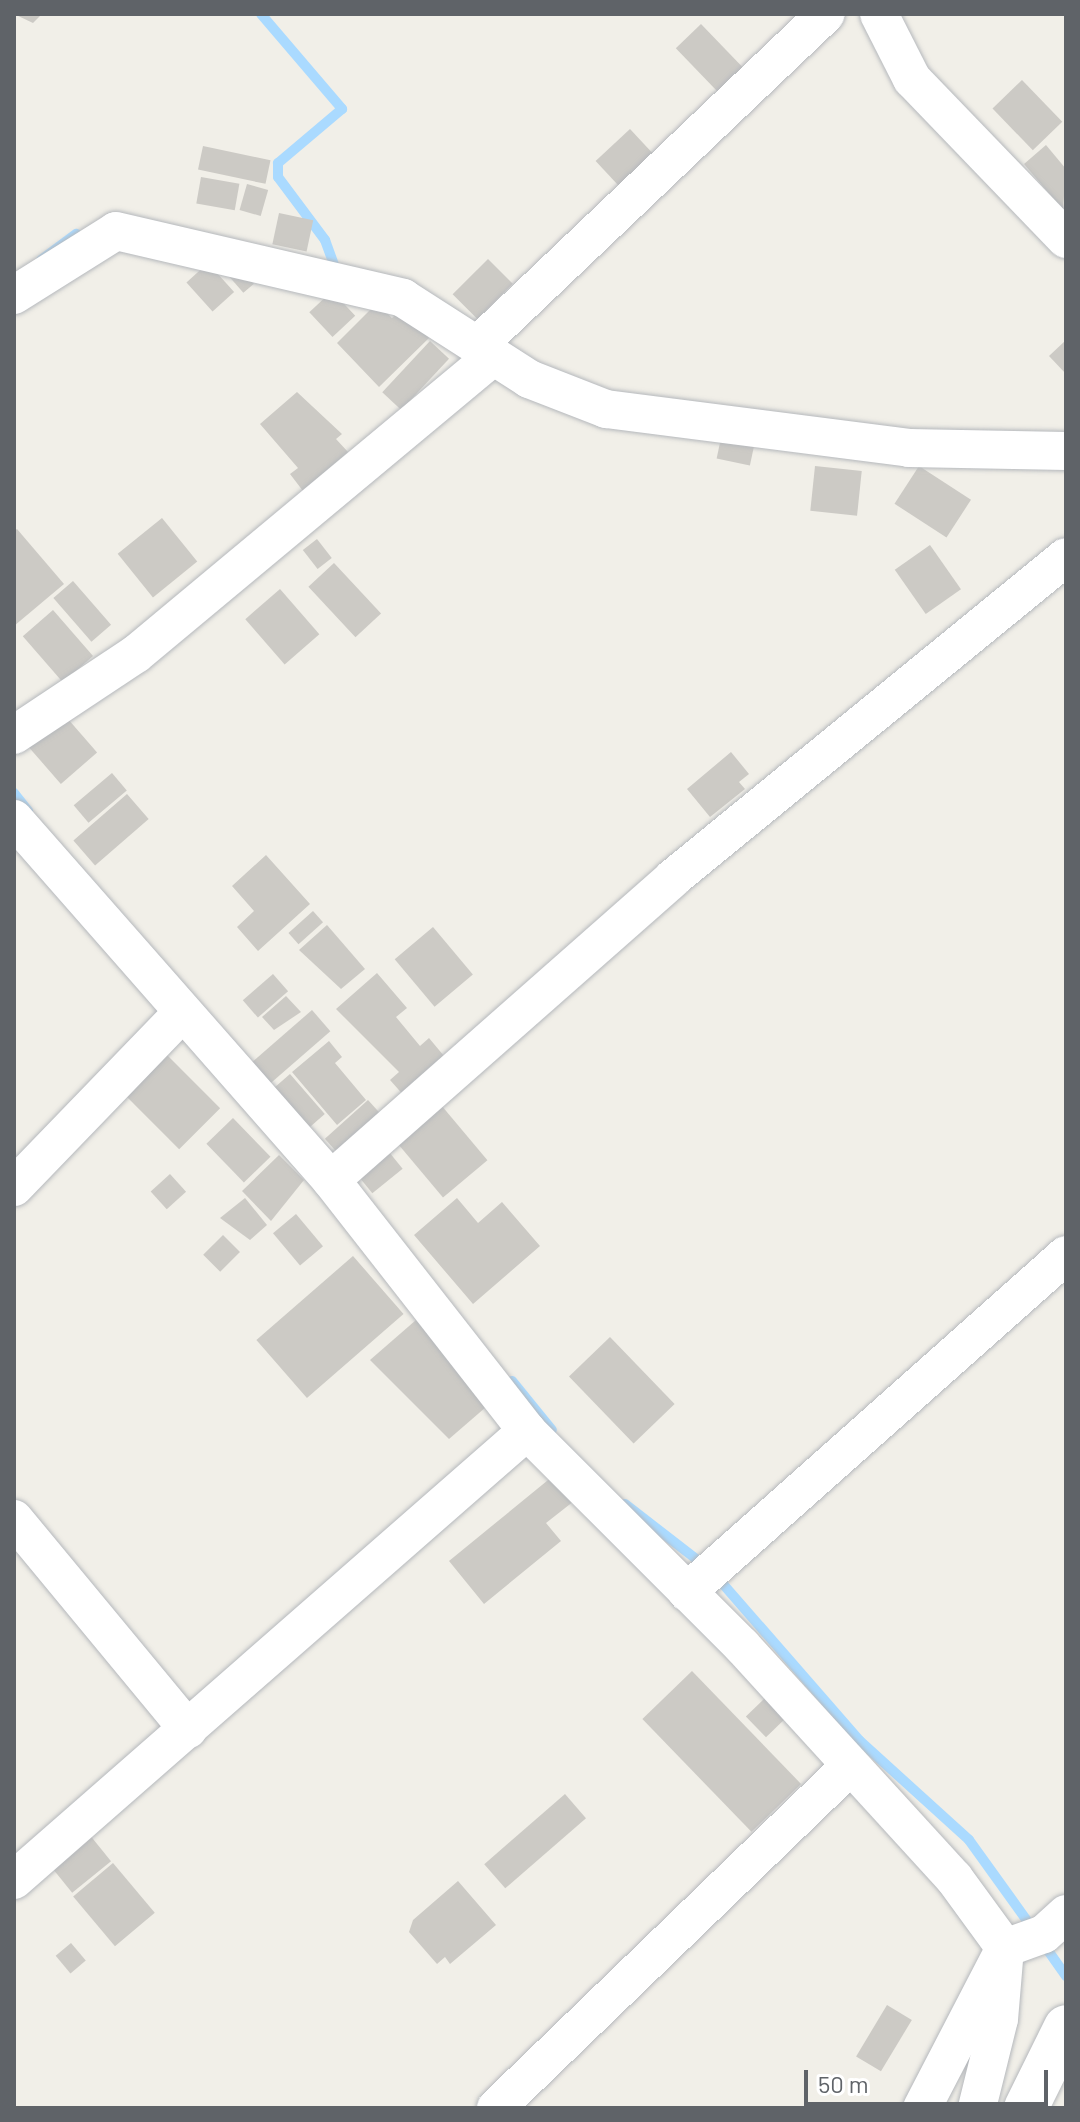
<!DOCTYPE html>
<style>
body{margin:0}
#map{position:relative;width:1080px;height:2122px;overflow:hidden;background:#f1efe8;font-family:Barlow,sans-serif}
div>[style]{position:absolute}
.stream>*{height:10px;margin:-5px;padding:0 5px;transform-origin:5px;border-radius:5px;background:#aadaff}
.building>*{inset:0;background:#cccac5;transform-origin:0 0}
.roads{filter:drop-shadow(0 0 2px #b5b8bc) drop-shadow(0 0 2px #b5b8bc)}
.minor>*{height:38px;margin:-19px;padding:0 19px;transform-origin:19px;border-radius:19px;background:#fff}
.secondary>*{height:44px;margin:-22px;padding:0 22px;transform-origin:22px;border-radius:22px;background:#fff}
span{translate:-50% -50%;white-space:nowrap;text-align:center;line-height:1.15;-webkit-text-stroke:7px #fff;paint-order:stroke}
.frame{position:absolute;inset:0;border:16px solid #5f6368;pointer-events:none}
.scale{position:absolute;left:804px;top:2070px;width:244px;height:36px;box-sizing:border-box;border:4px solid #5f6368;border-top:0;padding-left:10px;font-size:24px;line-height:28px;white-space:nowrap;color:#5f6368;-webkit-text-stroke:6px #fff;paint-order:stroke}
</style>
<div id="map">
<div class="stream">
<i style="left:261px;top:14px;width:125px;rotate:49.5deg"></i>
<i style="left:342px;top:109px;width:84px;rotate:139.8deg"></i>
<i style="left:278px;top:163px;width:14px;rotate:90deg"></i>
<i style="left:278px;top:177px;width:79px;rotate:53.3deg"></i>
<i style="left:325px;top:240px;width:30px;rotate:70deg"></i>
<i style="left:41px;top:260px;width:44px;rotate:-36.6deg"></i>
<i style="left:14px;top:793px;width:23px;rotate:52deg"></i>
<i style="left:512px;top:1381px;width:63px;rotate:50.8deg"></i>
<i style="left:625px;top:1504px;width:100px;rotate:37.7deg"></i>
<i style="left:716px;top:1576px;width:219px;rotate:48.9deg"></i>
<i style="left:860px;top:1741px;width:147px;rotate:42.2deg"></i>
<i style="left:969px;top:1840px;width:110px;rotate:54.3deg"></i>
<i style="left:1042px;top:1942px;width:42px;rotate:54.8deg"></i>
</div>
<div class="building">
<i style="clip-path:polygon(14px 14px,42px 14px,33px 23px)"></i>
<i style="left:701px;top:24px;width:61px;height:35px;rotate:46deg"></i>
<i style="left:1022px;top:80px;width:58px;height:41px;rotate:46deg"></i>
<i style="left:630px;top:129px;width:41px;height:47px;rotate:47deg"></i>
<i style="clip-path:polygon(1046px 145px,1066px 169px,1063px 210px,1024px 164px)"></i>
<i style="left:203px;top:146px;width:69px;height:24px;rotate:12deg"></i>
<i style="left:201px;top:177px;width:39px;height:27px;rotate:10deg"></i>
<i style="left:247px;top:184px;width:22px;height:27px;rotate:16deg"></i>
<i style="left:279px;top:213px;width:35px;height:32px;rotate:12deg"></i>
<i style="left:229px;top:255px;width:38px;height:14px;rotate:49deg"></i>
<i style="left:488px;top:259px;width:35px;height:50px;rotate:45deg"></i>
<i style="left:208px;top:263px;width:39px;height:29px;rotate:48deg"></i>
<i style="left:332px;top:291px;width:34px;height:31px;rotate:47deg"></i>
<i style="clip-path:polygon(377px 303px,392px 318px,401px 310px,429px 338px,379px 387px,337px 343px)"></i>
<i style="clip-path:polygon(1066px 340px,1066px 374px,1049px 356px)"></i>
<i style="left:430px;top:341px;width:26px;height:70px;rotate:43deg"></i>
<i style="clip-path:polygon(297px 392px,342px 434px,336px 439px,348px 452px,303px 491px,290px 474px,298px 468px,260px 424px)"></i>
<i style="left:721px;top:438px;width:34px;height:21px;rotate:12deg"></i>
<i style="left:815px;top:466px;width:47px;height:45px;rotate:6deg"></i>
<i style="left:919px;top:466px;width:62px;height:45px;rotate:33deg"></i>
<i style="left:162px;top:518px;width:56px;height:57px;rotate:51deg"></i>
<i style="clip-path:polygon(17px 529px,64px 584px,14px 626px,14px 531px)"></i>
<i style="left:317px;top:539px;width:24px;height:18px;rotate:52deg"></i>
<i style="left:930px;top:545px;width:54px;height:43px;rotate:55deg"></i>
<i style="left:334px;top:563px;width:69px;height:35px;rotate:47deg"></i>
<i style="left:73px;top:581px;width:58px;height:26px;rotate:49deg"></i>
<i style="left:280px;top:589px;width:60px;height:46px;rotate:49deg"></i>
<i style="left:53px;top:610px;width:61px;height:40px;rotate:49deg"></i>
<i style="left:61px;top:711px;width:55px;height:48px;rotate:49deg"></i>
<i style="clip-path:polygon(731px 752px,749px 774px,739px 782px,745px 789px,710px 817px,687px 789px)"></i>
<i style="left:112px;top:773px;width:23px;height:50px;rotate:50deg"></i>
<i style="left:127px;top:794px;width:33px;height:71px;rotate:49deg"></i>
<i style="clip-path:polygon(266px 855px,310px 904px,258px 951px,237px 927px,254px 911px,232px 886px)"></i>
<i style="left:313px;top:911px;width:15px;height:33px;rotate:48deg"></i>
<i style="clip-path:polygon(327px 925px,365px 969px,341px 989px,299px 950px)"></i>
<i style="left:433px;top:927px;width:62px;height:50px;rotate:50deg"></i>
<i style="clip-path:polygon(377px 973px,407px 1008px,396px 1017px,420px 1046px,429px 1038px,449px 1062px,406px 1098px,390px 1080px,399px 1072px,336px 1009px)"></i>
<i style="left:273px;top:974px;width:23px;height:40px;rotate:49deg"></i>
<i style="clip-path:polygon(286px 996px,301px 1012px,274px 1030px,262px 1017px)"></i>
<i style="left:312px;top:1010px;width:28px;height:85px;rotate:49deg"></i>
<i style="clip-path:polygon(329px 1041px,342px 1057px,335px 1063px,366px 1100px,337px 1125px,292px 1072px)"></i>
<i style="left:165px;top:1053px;width:78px;height:58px;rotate:45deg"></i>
<i style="left:290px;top:1074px;width:53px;height:25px;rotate:49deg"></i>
<i style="left:436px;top:1099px;width:80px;height:58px;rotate:50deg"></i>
<i style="left:368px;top:1100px;width:25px;height:58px;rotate:48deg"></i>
<i style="left:233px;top:1118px;width:54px;height:37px;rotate:46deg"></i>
<i style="left:385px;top:1147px;width:28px;height:39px;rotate:51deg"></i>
<i style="clip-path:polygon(279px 1155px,304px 1180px,271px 1221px,242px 1191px)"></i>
<i style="left:170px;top:1174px;width:24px;height:26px;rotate:48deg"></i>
<i style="clip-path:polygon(245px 1198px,267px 1225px,250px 1240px,220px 1218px)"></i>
<i style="clip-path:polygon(457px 1198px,478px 1223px,502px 1202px,540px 1246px,473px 1304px,414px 1235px)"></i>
<i style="left:296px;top:1214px;width:42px;height:30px;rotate:50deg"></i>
<i style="left:223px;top:1235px;width:24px;height:28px;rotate:45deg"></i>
<i style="left:353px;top:1256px;width:77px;height:128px;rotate:49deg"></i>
<i style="clip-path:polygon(416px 1320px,486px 1407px,449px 1439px,370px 1360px)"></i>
<i style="left:610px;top:1337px;width:93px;height:57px;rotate:46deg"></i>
<i style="clip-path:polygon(553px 1476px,574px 1501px,546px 1523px,561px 1541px,484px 1604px,449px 1561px)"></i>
<i style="left:692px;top:1671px;width:157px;height:69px;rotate:46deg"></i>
<i style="left:766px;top:1697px;width:29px;height:28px;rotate:46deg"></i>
<i style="left:565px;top:1794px;width:32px;height:107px;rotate:49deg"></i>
<i style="left:89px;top:1834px;width:35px;height:50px;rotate:51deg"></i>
<i style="left:113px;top:1863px;width:65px;height:52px;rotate:50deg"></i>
<i style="clip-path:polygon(458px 1881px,496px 1925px,450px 1964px,445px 1957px,437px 1964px,409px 1932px,413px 1920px)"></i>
<i style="left:71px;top:1943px;width:23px;height:20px;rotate:50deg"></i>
<i style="left:887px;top:2005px;width:29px;height:60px;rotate:31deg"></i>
</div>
<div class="roads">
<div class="minor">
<i style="left:879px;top:14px;width:73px;rotate:63.1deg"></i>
<i style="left:912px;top:79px;width:222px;rotate:46.1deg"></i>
<i style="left:14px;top:295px;width:120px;rotate:-32.1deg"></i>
<i style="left:116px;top:231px;width:295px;rotate:13.1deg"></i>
<i style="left:403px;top:298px;width:150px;rotate:32.7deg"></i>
<i style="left:529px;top:379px;width:83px;rotate:21.3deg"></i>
<i style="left:606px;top:409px;width:305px;rotate:7.3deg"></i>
<i style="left:909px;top:448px;width:157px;rotate:1.1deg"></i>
<i style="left:478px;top:345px;width:480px;rotate:-43.6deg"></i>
<i style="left:14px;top:735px;width:146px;rotate:-33.6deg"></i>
<i style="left:136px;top:654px;width:464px;rotate:-39.8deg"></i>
<i style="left:14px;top:819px;width:480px;rotate:48.7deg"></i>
<i style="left:331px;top:1180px;width:318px;rotate:52deg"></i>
<i style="left:527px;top:1431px;width:304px;rotate:45deg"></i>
<i style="left:742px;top:1646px;width:314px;rotate:47.6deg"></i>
<i style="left:954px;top:1878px;width:87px;rotate:53.9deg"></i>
<i style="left:1005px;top:1948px;width:71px;rotate:94.8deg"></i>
<i style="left:999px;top:2019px;width:92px;rotate:103.9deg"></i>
<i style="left:331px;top:1180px;width:456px;rotate:-41.4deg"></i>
<i style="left:673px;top:878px;width:507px;rotate:-39.24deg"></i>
<i style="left:14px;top:1187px;width:242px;rotate:-46deg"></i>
<i style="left:14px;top:1519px;width:273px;rotate:50.4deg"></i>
<i style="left:687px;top:1592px;width:507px;rotate:-41.64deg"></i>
<i style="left:14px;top:1880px;width:682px;rotate:-41.19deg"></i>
<i style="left:496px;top:2108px;width:489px;rotate:-44deg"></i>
<i style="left:922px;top:2108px;width:180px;rotate:-62.6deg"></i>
<i style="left:1005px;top:1948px;width:41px;rotate:-19.7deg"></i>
<i style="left:1044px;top:1934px;width:30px;rotate:-42deg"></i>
</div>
<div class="secondary">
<i style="left:1026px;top:2108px;width:90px;rotate:-63.7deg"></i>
</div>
</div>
<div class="frame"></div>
<div class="scale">50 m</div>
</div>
